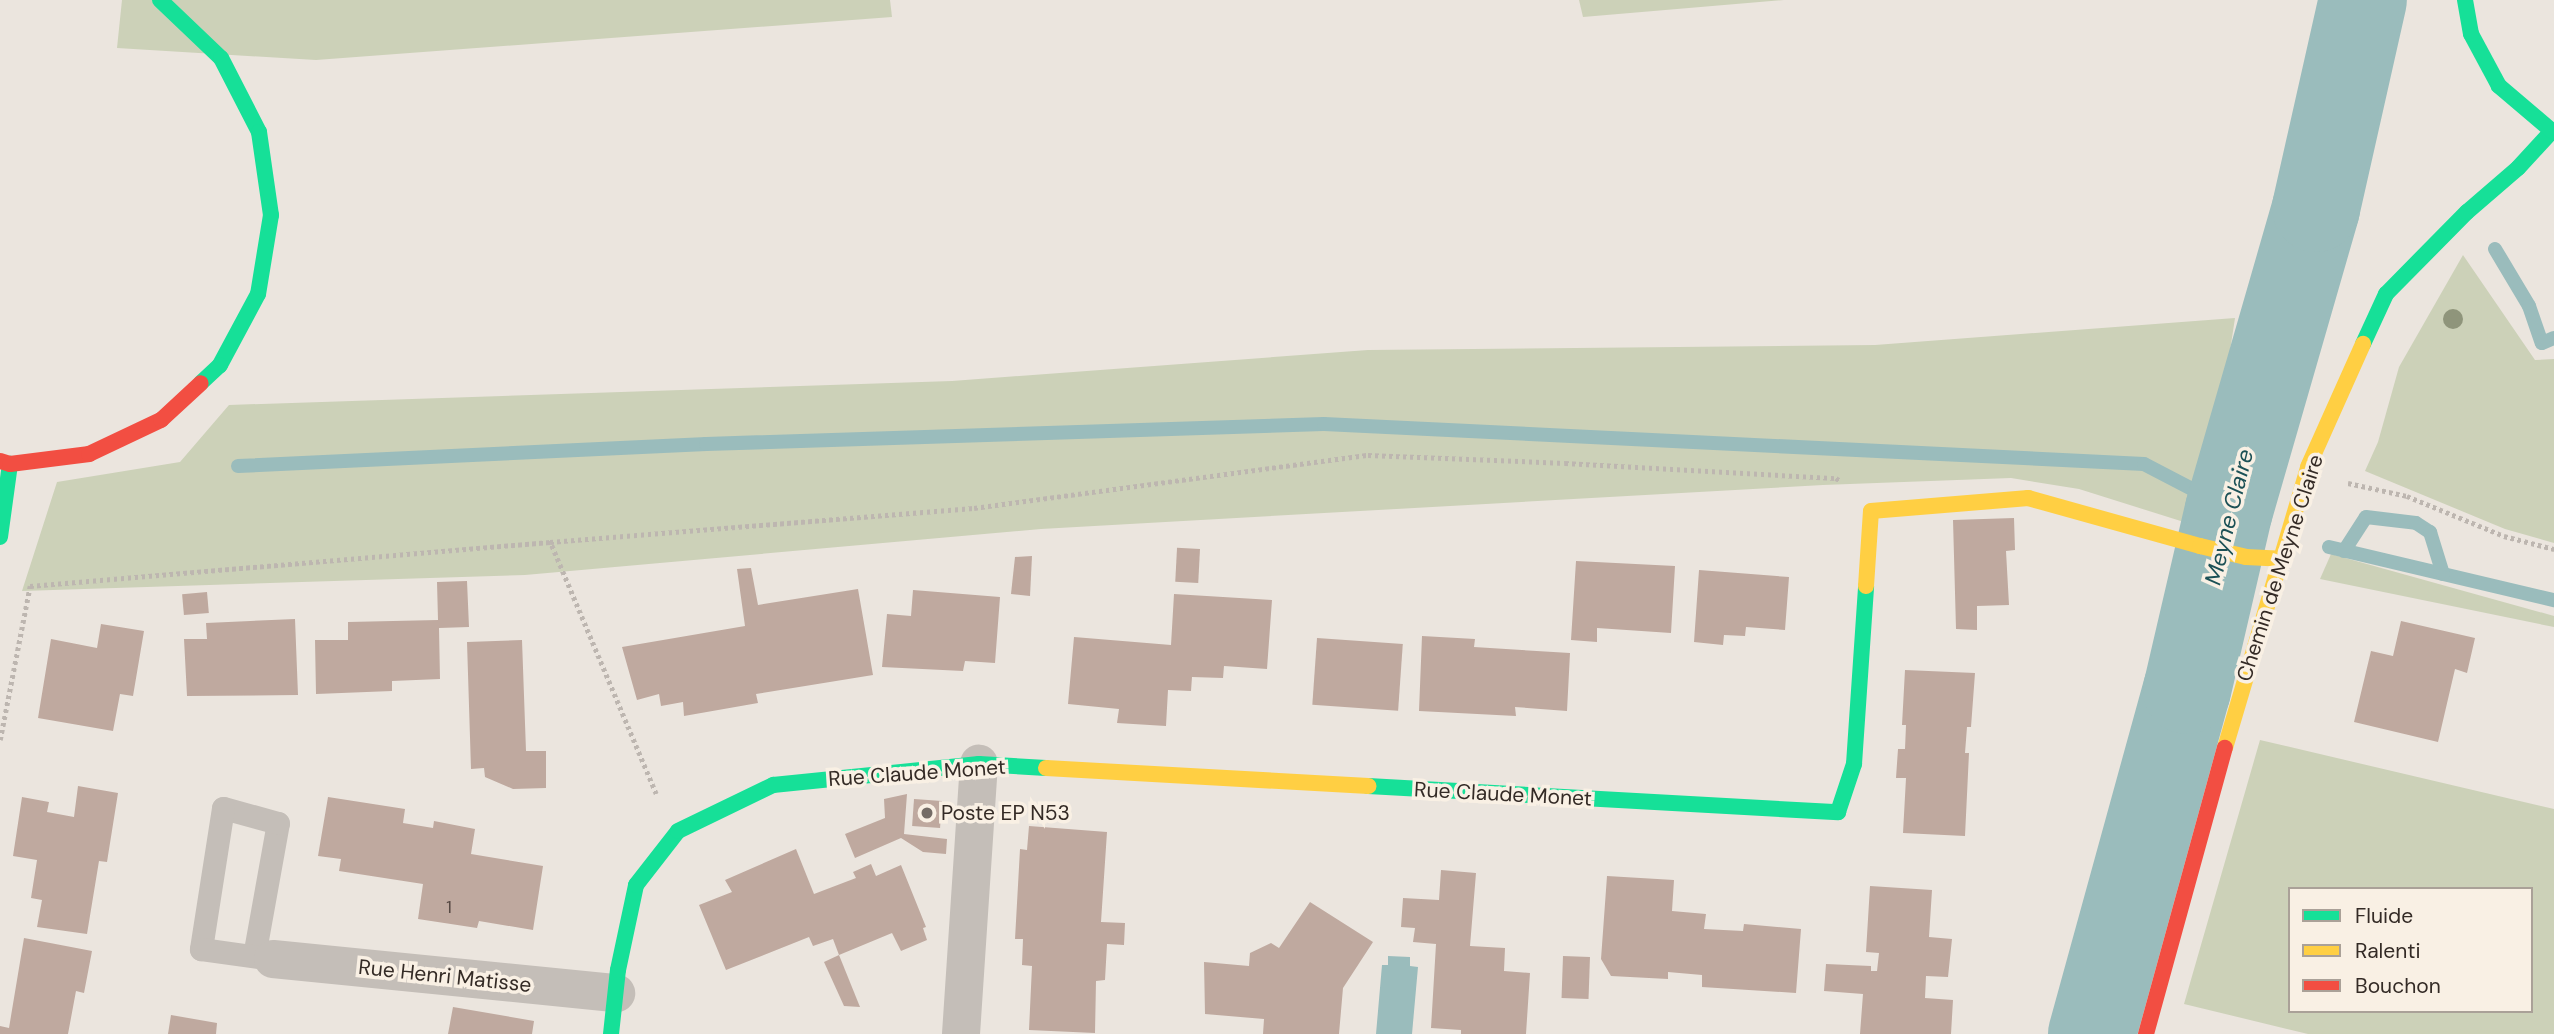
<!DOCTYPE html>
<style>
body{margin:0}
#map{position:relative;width:2554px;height:1034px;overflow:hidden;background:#ebe5de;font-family:"DM Sans",sans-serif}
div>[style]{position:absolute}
.green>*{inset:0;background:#ccd1b8}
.water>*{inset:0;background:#9abcbc}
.stream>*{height:14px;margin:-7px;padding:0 7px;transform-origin:7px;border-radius:7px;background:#9abcbc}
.river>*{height:88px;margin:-44px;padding:0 44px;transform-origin:44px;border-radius:44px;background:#9abcbc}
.building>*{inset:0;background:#bfa99f;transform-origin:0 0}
.path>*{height:4.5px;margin-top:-2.25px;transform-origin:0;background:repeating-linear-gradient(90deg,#bdb6b0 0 3.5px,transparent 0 7px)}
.lane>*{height:23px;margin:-11.5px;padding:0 11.5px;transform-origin:11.5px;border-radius:11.5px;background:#c4beb8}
.street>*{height:38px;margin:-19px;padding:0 19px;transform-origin:19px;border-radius:19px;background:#c4beb8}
.fast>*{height:16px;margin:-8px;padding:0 8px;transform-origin:8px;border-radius:8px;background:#16e098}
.slow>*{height:16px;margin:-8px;padding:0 8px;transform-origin:8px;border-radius:8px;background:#ffcf43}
.jam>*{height:16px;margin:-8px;padding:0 8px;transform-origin:8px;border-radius:8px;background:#f24e42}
.trees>*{width:20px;height:20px;margin:-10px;border-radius:50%;background:#8f957b}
.dots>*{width:19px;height:19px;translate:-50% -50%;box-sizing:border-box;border:4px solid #f9f0e4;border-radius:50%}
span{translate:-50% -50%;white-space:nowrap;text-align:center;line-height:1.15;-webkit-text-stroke:7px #f9f0e4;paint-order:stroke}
.number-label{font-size:18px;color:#574a44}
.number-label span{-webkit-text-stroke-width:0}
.street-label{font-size:21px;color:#342b26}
.poi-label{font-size:21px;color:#342b26}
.left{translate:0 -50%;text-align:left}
.water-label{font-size:23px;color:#1c5156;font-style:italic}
.legend{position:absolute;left:2288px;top:887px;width:245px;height:126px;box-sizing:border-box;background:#f9f0e4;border:2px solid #aaa198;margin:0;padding:9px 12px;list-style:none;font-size:21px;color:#342b26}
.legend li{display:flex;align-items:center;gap:14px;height:35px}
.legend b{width:35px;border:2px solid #aaa198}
</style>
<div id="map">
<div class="green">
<i style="clip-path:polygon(122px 0,890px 0,892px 17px,316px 60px,117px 48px)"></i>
<i style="clip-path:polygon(1579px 0,1784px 0,1583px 17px)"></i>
<i style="clip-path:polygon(2463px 255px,2535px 360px,2554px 359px,2554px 543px,2505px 529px,2365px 471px,2378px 442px,2399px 367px)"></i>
<i style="clip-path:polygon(2235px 318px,2203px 528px,2079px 489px,2011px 478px,1823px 485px,1041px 529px,525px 575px,22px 591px,57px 482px,180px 462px,229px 405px,952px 381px,1368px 350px,1875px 345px)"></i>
<i style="clip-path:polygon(2331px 554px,2554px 616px,2554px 627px,2320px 579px)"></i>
<i style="clip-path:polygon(evenodd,2260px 740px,2554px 809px,2554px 1034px,2308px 1034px,2184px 1004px,2260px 740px,2290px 889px,2531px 889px,2531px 1011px,2290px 1011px,2290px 889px)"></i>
</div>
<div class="water">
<i style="clip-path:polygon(1388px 956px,1410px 957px,1410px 966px,1418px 967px,1412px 1034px,1376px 1034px,1382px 965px,1388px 965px)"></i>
</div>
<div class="stream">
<i style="left:2495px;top:249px;width:66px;rotate:59.2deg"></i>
<i style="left:2529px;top:306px;width:39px;rotate:71deg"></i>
<i style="left:2542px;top:343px;width:13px;rotate:-23deg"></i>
<i style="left:238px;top:466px;width:469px;rotate:-2.7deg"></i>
<i style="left:706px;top:444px;width:618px;rotate:-1.85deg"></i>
<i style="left:1324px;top:424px;width:821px;rotate:2.79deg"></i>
<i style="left:2144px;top:464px;width:115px;rotate:27.5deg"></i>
<i style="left:2329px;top:547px;width:231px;rotate:13.3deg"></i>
<i style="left:2344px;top:551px;width:40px;rotate:-57.1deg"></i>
<i style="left:2366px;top:517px;width:50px;rotate:6.8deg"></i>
<i style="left:2416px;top:523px;width:17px;rotate:33deg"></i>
<i style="left:2430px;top:532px;width:44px;rotate:72.8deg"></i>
</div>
<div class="river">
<i style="left:2092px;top:1034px;width:357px;rotate:-74.6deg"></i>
<i style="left:2187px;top:690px;width:185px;rotate:-76.9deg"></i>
<i style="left:2229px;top:510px;width:314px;rotate:-73.9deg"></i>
<i style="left:2316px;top:208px;width:213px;rotate:-77.3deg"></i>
</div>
<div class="building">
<i style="clip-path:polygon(2014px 518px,2015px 550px,2006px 551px,2009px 605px,1977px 606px,1977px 630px,1956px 629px,1953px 520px)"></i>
<i style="left:1200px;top:549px;width:34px;height:23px;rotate:93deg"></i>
<i style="clip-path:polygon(1032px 556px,1030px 596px,1011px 594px,1015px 557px)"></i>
<i style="clip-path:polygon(1576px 561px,1675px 566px,1671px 633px,1597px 628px,1597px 642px,1571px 640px)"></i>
<i style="clip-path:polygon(751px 568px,758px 605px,858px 589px,873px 675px,756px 694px,758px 703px,684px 716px,683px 702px,661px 706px,659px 694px,637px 700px,622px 647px,745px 626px,737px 569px)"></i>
<i style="clip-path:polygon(1699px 570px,1789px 577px,1785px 630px,1746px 627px,1745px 636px,1724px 635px,1723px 645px,1694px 642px)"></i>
<i style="clip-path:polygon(467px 581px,469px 627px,439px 628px,440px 679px,392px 681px,392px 691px,316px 694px,315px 640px,348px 640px,348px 622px,438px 620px,437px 582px)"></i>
<i style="clip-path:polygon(913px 590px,1000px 597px,995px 663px,965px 661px,963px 671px,882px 667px,887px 614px,911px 616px)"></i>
<i style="left:207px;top:592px;width:21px;height:25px;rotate:85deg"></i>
<i style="clip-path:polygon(1174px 594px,1272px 600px,1267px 669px,1224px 666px,1223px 678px,1192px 677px,1191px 691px,1168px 690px,1166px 726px,1117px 723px,1119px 709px,1068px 704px,1074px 637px,1171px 645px)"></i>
<i style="clip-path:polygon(295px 619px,298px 695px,187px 696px,184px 639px,207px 639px,206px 623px)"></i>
<i style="clip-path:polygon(2401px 621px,2475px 638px,2467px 673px,2455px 669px,2438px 742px,2354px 722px,2371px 651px,2393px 656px)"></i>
<i style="clip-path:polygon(101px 624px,144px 631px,133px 696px,120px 694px,113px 731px,38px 718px,51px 639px,97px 648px)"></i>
<i style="clip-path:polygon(1422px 636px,1475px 639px,1474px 647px,1570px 653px,1567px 711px,1515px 707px,1516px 716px,1419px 711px)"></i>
<i style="left:1317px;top:638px;width:86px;height:67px;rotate:4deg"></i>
<i style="clip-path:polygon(522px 640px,526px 751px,546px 751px,546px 788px,513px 789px,485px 777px,484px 768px,471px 769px,467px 642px)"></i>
<i style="clip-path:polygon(1905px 670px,1975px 673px,1971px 727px,1967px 727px,1965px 753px,1969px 753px,1965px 836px,1903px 833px,1906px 778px,1896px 778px,1898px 749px,1905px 749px,1906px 725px,1902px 725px)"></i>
<i style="clip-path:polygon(78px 786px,118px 793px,107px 862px,99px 861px,87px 934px,37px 927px,42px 900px,31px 898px,37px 860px,13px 856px,22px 797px,49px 802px,47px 812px,74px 817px)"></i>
<i style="clip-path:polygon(907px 794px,904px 834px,947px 839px,946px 854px,923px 852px,901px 838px,855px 858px,845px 834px,885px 818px,884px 799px)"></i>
<i style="clip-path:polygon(328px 797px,405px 809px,403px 823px,433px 828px,434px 821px,475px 829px,471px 854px,543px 866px,533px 930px,479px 921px,477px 928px,418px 919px,423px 884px,339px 871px,341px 859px,318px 856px)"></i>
<i style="left:914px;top:799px;width:28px;height:27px;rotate:4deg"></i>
<i style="clip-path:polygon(1029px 826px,1107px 832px,1101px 922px,1125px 923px,1124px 945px,1107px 944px,1105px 980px,1096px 981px,1095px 1033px,1029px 1030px,1032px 966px,1022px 965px,1023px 939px,1015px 939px,1020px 849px,1027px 850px)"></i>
<i style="clip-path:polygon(796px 849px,814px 894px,856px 878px,853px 872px,871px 864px,876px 876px,901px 865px,926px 927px,923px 928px,927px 940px,901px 951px,892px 933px,839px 955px,833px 939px,813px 946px,809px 937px,726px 970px,699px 905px,732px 892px,725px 880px)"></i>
<i style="clip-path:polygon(1441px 870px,1476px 873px,1470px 946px,1505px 948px,1504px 971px,1530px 973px,1526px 1034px,1461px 1034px,1461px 1030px,1431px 1028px,1436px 944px,1413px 942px,1415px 928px,1401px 927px,1403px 898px,1439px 900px)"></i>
<i style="clip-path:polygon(1607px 876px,1674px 880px,1672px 911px,1706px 914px,1704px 929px,1743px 931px,1744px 924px,1801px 929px,1796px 993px,1702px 987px,1702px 975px,1668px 972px,1668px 979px,1611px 976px,1601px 959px)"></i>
<i style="clip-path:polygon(1870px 886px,1932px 890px,1929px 937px,1952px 939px,1948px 977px,1926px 976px,1925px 998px,1953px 1000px,1951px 1034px,1860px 1034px,1863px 994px,1824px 991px,1826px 964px,1871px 966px,1871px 971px,1877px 971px,1879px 953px,1866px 952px)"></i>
<i style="clip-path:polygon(1310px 902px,1373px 942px,1343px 988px,1339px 1034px,1263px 1034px,1264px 1019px,1205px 1014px,1204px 962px,1249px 966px,1250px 953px,1271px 943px,1279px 948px)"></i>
<i style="clip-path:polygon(24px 938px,92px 951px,84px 993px,76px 991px,68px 1034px,0 1034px,0 1026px,9px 1028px)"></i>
<i style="clip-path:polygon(839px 955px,860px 1007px,844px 1006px,824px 962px)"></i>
<i style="left:1563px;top:956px;width:27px;height:42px;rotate:2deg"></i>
<i style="clip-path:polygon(453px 1007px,534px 1021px,532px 1034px,448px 1034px)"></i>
<i style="clip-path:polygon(171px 1015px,217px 1023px,216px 1034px,168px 1034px)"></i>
</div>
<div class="path">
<i style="left:2348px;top:483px;width:60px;rotate:12.4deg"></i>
<i style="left:2407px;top:496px;width:105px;rotate:22.4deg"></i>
<i style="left:2504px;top:536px;width:52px;rotate:14.6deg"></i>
<i style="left:0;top:740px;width:157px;rotate:-79deg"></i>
<i style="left:30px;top:586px;width:522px;rotate:-4.84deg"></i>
<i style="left:656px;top:794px;width:273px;rotate:-112.8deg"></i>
<i style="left:550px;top:542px;width:425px;rotate:-4.6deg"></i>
<i style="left:974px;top:508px;width:398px;rotate:-7.7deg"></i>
<i style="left:1368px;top:455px;width:197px;rotate:2.3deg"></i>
<i style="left:1565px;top:463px;width:271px;rotate:3.2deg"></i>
<i style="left:1836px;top:478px;width:4px;rotate:34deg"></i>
</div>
<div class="lane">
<i style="left:254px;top:956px;width:135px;rotate:-79.8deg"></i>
<i style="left:278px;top:823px;width:57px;rotate:-164.7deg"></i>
<i style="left:223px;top:808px;width:143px;rotate:98.9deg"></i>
<i style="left:201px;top:949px;width:73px;rotate:7.9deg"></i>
</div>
<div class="street">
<i style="left:273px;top:959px;width:345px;rotate:5.7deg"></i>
<i style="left:961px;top:1034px;width:271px;rotate:-86.2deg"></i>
</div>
<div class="fast">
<i style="left:160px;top:0;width:84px;rotate:43.6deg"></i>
<i style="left:221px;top:58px;width:83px;rotate:62.8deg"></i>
<i style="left:259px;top:132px;width:84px;rotate:81.8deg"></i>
<i style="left:271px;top:215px;width:80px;rotate:99.3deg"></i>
<i style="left:258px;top:294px;width:81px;rotate:118.2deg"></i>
<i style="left:220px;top:365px;width:26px;rotate:137deg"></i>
<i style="left:2363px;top:344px;width:55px;rotate:-65.3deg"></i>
<i style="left:2386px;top:294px;width:115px;rotate:-45.4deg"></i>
<i style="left:2467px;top:212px;width:67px;rotate:-40.8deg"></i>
<i style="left:2518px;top:168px;width:50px;rotate:-47.4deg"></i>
<i style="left:2552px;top:131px;width:70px;rotate:-139.7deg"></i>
<i style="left:2499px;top:86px;width:59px;rotate:-118.3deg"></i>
<i style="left:2471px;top:34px;width:35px;rotate:-100deg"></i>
<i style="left:0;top:537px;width:74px;rotate:-82.2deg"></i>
<i style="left:1368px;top:786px;width:471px;rotate:3.2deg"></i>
<i style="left:1838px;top:812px;width:51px;rotate:-71.6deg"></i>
<i style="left:1854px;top:764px;width:178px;rotate:-86.1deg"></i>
<i style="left:611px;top:1034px;width:64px;rotate:-83.8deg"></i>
<i style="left:618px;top:970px;width:87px;rotate:-78deg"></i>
<i style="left:636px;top:885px;width:68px;rotate:-52.1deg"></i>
<i style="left:678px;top:831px;width:106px;rotate:-25.8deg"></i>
<i style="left:773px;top:785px;width:207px;rotate:-5.8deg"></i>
<i style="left:979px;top:764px;width:67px;rotate:3.4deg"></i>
</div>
<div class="slow">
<i style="left:1866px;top:586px;width:75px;rotate:-86.2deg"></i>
<i style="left:1871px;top:511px;width:158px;rotate:-4.7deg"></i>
<i style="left:2028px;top:498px;width:179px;rotate:15.6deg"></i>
<i style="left:2200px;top:546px;width:47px;rotate:13.4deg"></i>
<i style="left:2246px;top:557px;width:35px;rotate:3deg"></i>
<i style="left:2225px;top:748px;width:293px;rotate:-73.5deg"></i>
<i style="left:2308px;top:467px;width:135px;rotate:-65.9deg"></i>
<i style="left:1046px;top:768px;width:323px;rotate:3.2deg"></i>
</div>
<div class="jam">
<i style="left:0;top:461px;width:10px;rotate:17deg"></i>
<i style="left:10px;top:464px;width:80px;rotate:-7.2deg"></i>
<i style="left:89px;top:454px;width:80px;rotate:-25.3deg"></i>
<i style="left:161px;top:420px;width:54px;rotate:-42.8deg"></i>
<i style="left:2146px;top:1034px;width:297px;rotate:-74.6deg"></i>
</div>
<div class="trees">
<i style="left:2453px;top:319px"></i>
</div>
<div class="dots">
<i style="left:927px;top:813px;background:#746c66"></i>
</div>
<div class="number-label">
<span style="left:449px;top:907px">1</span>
</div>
<div class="street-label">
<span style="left:2280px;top:568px;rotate:-72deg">Chemin de Meyne Claire</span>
<span style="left:917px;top:773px;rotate:-4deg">Rue Claude Monet</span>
<span style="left:1503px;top:794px;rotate:3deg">Rue Claude Monet</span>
<span style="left:445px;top:976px;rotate:6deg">Rue Henri Matisse</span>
</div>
<div class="poi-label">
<span class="left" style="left:941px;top:813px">Poste EP N53</span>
</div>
<div class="water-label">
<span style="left:2229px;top:517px;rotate:-76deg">Meyne Claire</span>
</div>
<ul class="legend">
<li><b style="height:9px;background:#16e098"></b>Fluide</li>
<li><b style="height:9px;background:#ffcf43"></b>Ralenti</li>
<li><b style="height:9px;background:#f24e42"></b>Bouchon</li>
</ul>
</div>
